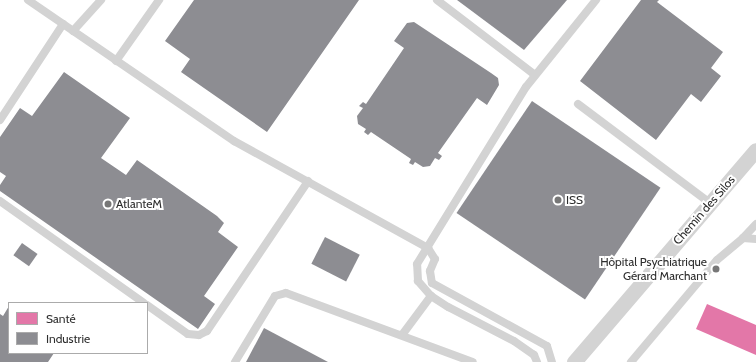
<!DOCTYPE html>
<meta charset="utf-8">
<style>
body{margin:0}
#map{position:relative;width:756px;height:362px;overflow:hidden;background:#fff;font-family:Cabin,sans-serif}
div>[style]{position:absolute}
.health>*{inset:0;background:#e377a8}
.industry>*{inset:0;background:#8d8d92;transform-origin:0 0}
.service>*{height:8px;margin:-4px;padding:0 4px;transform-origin:4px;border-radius:4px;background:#d3d3d3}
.minor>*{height:15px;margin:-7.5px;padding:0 7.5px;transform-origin:7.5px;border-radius:7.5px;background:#d3d3d3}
.dots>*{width:11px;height:11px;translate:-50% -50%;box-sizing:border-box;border:2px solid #fff;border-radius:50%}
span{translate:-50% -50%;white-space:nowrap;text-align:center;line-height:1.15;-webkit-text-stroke:4px #fff;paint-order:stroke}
.poi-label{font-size:12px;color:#2e2e2e}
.left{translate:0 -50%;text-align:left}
.right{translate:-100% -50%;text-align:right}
.street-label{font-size:12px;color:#2e2e2e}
.legend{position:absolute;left:8px;top:302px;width:140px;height:52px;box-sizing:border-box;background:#fff;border:1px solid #ababab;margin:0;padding:5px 7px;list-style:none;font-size:12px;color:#2e2e2e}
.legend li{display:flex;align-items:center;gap:8px;height:20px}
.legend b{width:20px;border:1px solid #ababab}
</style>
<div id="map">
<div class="health">
<i style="clip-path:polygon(707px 304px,756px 325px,756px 355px,696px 329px)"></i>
</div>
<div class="industry">
<i style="clip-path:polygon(194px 0,359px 0,267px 132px,181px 72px,190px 59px,165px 41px)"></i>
<i style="clip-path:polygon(457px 0,567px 0,524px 50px)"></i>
<i style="clip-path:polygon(641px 0,659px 0,657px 2px,723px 52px,711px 68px,721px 76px,701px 102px,691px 94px,656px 140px,580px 81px)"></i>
<i style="clip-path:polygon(414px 22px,491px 73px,498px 78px,499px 85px,487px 105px,477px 98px,438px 153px,442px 156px,439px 160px,435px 158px,430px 166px,423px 167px,415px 162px,413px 165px,409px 163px,411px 159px,371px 132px,368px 135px,364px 132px,366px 129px,358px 124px,357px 116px,363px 108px,359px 106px,363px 102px,366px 104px,404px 48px,394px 41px,407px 23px)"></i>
<i style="clip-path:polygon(64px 72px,130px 118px,101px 158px,126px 175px,137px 160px,217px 216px,224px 223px,218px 232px,238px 247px,204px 296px,215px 304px,198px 329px,0 191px,0 185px,6px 176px,0 172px,0 137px,20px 108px,32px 116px)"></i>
<i style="left:532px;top:101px;width:155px;height:135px;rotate:34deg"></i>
<i style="left:325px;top:237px;width:39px;height:30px;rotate:27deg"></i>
<i style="left:22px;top:243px;width:19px;height:15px;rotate:35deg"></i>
<i style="clip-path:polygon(9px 306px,9px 353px,54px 353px,48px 362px,0 362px,0 314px,3px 316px)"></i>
<i style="clip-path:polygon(264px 328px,328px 362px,246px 362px)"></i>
</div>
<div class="service">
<i style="left:28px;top:0;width:250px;rotate:34.4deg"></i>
<i style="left:234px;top:141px;width:222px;rotate:28.9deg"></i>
<i style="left:428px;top:248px;width:13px;rotate:58deg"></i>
<i style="left:435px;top:259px;width:13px;rotate:113deg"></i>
<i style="left:430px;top:271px;width:12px;rotate:81deg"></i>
<i style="left:432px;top:283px;width:131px;rotate:28.7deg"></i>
<i style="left:547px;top:346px;width:17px;rotate:73deg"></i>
<i style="left:437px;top:0;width:123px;rotate:37.4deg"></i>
<i style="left:73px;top:31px;width:42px;rotate:-47.9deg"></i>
<i style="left:116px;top:61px;width:75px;rotate:-54.8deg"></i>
<i style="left:578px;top:104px;width:165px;rotate:36.9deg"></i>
<i style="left:0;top:120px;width:115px;rotate:-56.7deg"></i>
<i style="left:0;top:201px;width:176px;rotate:35.3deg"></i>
<i style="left:743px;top:238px;width:19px;rotate:-47deg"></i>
<i style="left:147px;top:305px;width:50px;rotate:35.3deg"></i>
<i style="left:188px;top:334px;width:11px;rotate:5deg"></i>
<i style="left:199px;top:335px;width:9px;rotate:-27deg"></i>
<i style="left:207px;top:331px;width:181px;rotate:-56deg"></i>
<i style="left:402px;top:335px;width:49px;rotate:-53.4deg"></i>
<i style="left:235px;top:362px;width:77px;rotate:-58.8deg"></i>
<i style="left:275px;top:296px;width:11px;rotate:-15deg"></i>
<i style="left:286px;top:293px;width:199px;rotate:20.3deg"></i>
<i style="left:537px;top:362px;width:8px;rotate:-113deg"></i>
<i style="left:534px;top:355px;width:24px;rotate:-145deg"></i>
<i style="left:514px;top:341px;width:74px;rotate:-152.7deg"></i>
<i style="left:448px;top:307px;width:20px;rotate:-147deg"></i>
<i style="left:431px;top:296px;width:20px;rotate:-131deg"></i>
<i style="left:418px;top:281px;width:17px;rotate:-93deg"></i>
<i style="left:417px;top:264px;width:208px;rotate:-58.4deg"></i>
<i style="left:526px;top:87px;width:112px;rotate:-51.2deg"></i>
<i style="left:631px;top:362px;width:133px;rotate:-49.9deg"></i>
<i style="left:717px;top:260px;width:34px;rotate:-40deg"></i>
<i style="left:743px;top:238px;width:13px;rotate:4deg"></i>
</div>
<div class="minor">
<i style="left:574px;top:362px;width:279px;rotate:-49.4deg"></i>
</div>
<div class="dots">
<i style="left:558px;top:200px;background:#777"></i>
<i style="left:108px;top:204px;background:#777"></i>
<i style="left:716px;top:269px;background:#777"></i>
</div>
<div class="poi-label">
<span class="left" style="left:566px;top:200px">ISS</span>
<span class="left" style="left:116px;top:204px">AtlanteM</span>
<span class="right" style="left:707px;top:269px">Hôpital Psychiatrique<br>Gérard Marchant</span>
</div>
<div class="street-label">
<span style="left:704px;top:210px;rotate:-49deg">Chemin des Silos</span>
</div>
<ul class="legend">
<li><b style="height:11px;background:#e377a8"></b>Santé</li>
<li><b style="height:11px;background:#8d8d92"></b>Industrie</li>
</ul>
</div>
